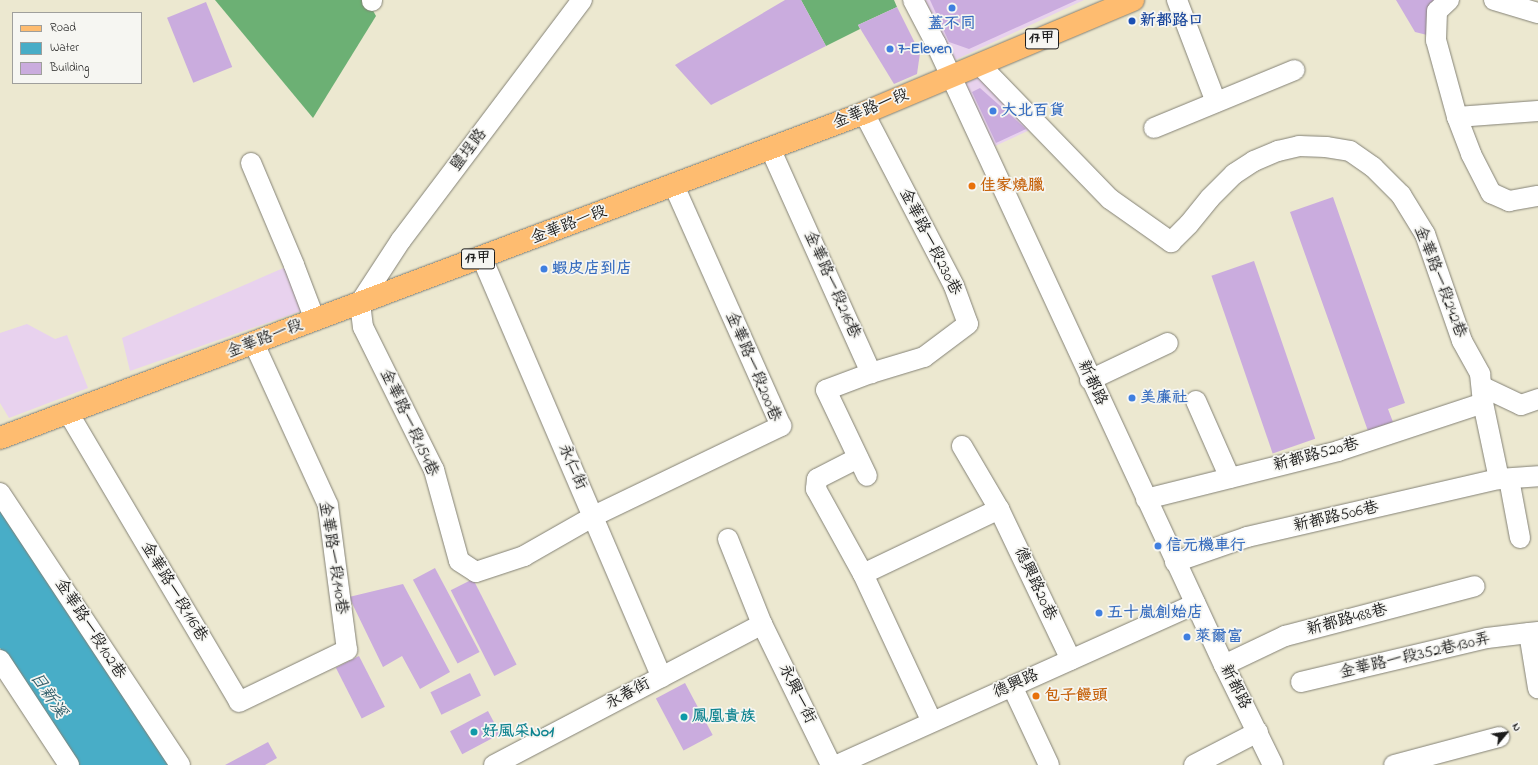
<!DOCTYPE html>
<meta charset="utf-8">
<style>
body{margin:0}
#map{position:relative;width:1538px;height:765px;overflow:hidden;background:#ece8d0;font-family:"Indie Flower","LXGW WenKai TC",sans-serif}
div>[style]{position:absolute}
.built>*{inset:0;background:#e8d2ee}
.forest>*{inset:0;background:#6cb074}
.water>*{inset:0;background:#48adc7}
.building>*{inset:0;background:#caacde;transform-origin:0 0}
.roads{filter:drop-shadow(0 0 1px #848276) drop-shadow(0 0 1px #848276)}
.minor>*{height:20px;margin:-10px;padding:0 10px;transform-origin:10px;border-radius:10px;background:#fff}
.major>*{height:22px;margin:-11px;padding:0 11px;transform-origin:11px;border-radius:11px;background:#febc70}
.dots>*{width:11px;height:11px;translate:-50% -50%;box-sizing:border-box;border:2px solid #f6f6f2;border-radius:50%}
span{translate:-50% -50%;white-space:nowrap;text-align:center;line-height:1.15;-webkit-text-stroke:3.5px #f6f6f2;paint-order:stroke}
.shield-label span{padding:1px 3px;background:#f6f6f2;border:1px solid;border-radius:3px;-webkit-text-stroke-width:0}
.shield-label{font-size:15px;color:#1c1c1c;font-weight:700}
.transit-label{font-size:16px;color:#164399;font-weight:700}
.left{translate:0 -50%;text-align:left}
.shop-label{font-size:16px;color:#366cbe;font-weight:700}
.street-label{font-size:16px;color:#1c1c1c}
.food-label{font-size:16px;color:#c56008;font-weight:700}
.culture-label{font-size:16px;color:#0d838f;font-weight:700}
.water-label{font-size:17px;color:#305d69;font-style:italic}
.legend{position:absolute;left:12px;top:12px;width:130px;height:72px;box-sizing:border-box;background:#f6f6f2;border:1px solid #9f9f9c;margin:0;padding:5px 7px;list-style:none;font-size:12px;color:#1c1c1c}
.legend li{display:flex;align-items:center;gap:8px;height:20px}
.legend b{width:20px;border:1px solid #9f9f9c}
.north{position:absolute;left:1486px;top:713px;width:40px;height:40px;-webkit-text-stroke:3px #f6f6f2;paint-order:stroke;rotate:61deg;font-size:11px;font-weight:700;line-height:16px;text-align:center;color:#1c1c1c}
.north::after{content:'';display:block;margin:auto;width:14px;height:18px;background:#1c1c1c;clip-path:polygon(50% 0,100% 100%,50% 72%,0 100%)}
</style>
<div id="map">
<div class="built">
<i style="clip-path:polygon(925px 0,1084px 0,955px 60px)"></i>
<i style="clip-path:polygon(980px 77px,1032px 129px,995px 146px,965px 83px)"></i>
<i style="clip-path:polygon(288px 266px,304px 310px,130px 371px,122px 338px)"></i>
<i style="clip-path:polygon(27px 324px,55px 339px,67px 335px,88px 388px,9px 418px,0 403px,0 333px)"></i>
</div>
<div class="forest">
<i style="clip-path:polygon(215px 0,367px 0,376px 16px,313px 118px)"></i>
<i style="clip-path:polygon(801px 0,894px 0,897px 7px,858px 25px,860px 29px,826px 46px)"></i>
</div>
<div class="water">
<i style="clip-path:polygon(0 502px,172px 765px,78px 765px,0 648px)"></i>
</div>
<div class="building">
<i style="clip-path:polygon(785px 0,801px 0,826px 46px,711px 105px,675px 65px)"></i>
<i style="clip-path:polygon(930px 0,1077px 0,969px 49px,949px 42px)"></i>
<i style="clip-path:polygon(1396px 0,1435px 0,1427px 35px,1415px 32px)"></i>
<i style="left:206px;top:2px;width:70px;height:42px;rotate:68deg"></i>
<i style="clip-path:polygon(897px 7px,920px 53px,917px 74px,894px 84px,858px 25px)"></i>
<i style="clip-path:polygon(980px 88px,1026px 129px,996px 143px,972px 92px)"></i>
<i style="clip-path:polygon(1333px 197px,1405px 403px,1388px 409px,1393px 422px,1368px 431px,1290px 212px)"></i>
<i style="left:1254px;top:261px;width:188px;height:45px;rotate:71deg"></i>
<i style="left:435px;top:568px;width:95px;height:25px;rotate:62deg"></i>
<i style="left:473px;top:579px;width:96px;height:25px;rotate:63deg"></i>
<i style="clip-path:polygon(403px 584px,450px 672px,420px 689px,402px 656px,383px 667px,349px 597px)"></i>
<i style="left:359px;top:656px;width:57px;height:26px;rotate:63deg"></i>
<i style="left:470px;top:673px;width:25px;height:44px;rotate:64deg"></i>
<i style="left:685px;top:683px;width:59px;height:33px;rotate:62deg"></i>
<i style="left:488px;top:711px;width:26px;height:43px;rotate:62deg"></i>
<i style="clip-path:polygon(268px 742px,277px 758px,265px 765px,225px 765px)"></i>
</div>
<div class="roads">
<div class="minor">
<i style="left:372px;top:0;width:1px;rotate:90deg"></i>
<i style="left:582px;top:0;width:301px;rotate:127deg"></i>
<i style="left:401px;top:240px;width:75px;rotate:123.1deg"></i>
<i style="left:360px;top:303px;width:24px;rotate:83deg"></i>
<i style="left:363px;top:327px;width:160px;rotate:63.6deg"></i>
<i style="left:434px;top:470px;width:94px;rotate:74.6deg"></i>
<i style="left:459px;top:561px;width:20px;rotate:33deg"></i>
<i style="left:476px;top:572px;width:51px;rotate:-18.4deg"></i>
<i style="left:524px;top:556px;width:81px;rotate:-29.7deg"></i>
<i style="left:594px;top:516px;width:208px;rotate:-25.7deg"></i>
<i style="left:781px;top:426px;width:263px;rotate:-114deg"></i>
<i style="left:913px;top:0;width:50px;rotate:62.4deg"></i>
<i style="left:936px;top:44px;width:685px;rotate:65.12deg"></i>
<i style="left:1224px;top:665px;width:111px;rotate:63.9deg"></i>
<i style="left:1177px;top:0;width:109px;rotate:69.1deg"></i>
<i style="left:1449px;top:0;width:16px;rotate:137deg"></i>
<i style="left:1437px;top:11px;width:29px;rotate:92deg"></i>
<i style="left:1436px;top:40px;width:80px;rotate:74.7deg"></i>
<i style="left:1457px;top:117px;width:40px;rotate:69deg"></i>
<i style="left:1471px;top:154px;width:44px;rotate:62.9deg"></i>
<i style="left:1491px;top:193px;width:20px;rotate:24deg"></i>
<i style="left:1509px;top:201px;width:29px;rotate:-10deg"></i>
<i style="left:1494px;top:0;width:46px;rotate:16.5deg"></i>
<i style="left:980px;top:65px;width:187px;rotate:45.9deg"></i>
<i style="left:1110px;top:199px;width:75px;rotate:35.2deg"></i>
<i style="left:1171px;top:242px;width:25px;rotate:-45deg"></i>
<i style="left:1189px;top:224px;width:33px;rotate:-51deg"></i>
<i style="left:1210px;top:198px;width:34px;rotate:-45deg"></i>
<i style="left:1234px;top:174px;width:24px;rotate:-33deg"></i>
<i style="left:1254px;top:161px;width:26px;rotate:-23deg"></i>
<i style="left:1278px;top:151px;width:22px;rotate:-13deg"></i>
<i style="left:1299px;top:146px;width:27px;rotate:2deg"></i>
<i style="left:1326px;top:147px;width:24px;rotate:9deg"></i>
<i style="left:1350px;top:151px;width:28px;rotate:35deg"></i>
<i style="left:1373px;top:167px;width:40px;rotate:45deg"></i>
<i style="left:1401px;top:195px;width:46px;rotate:58.4deg"></i>
<i style="left:1425px;top:234px;width:113px;rotate:70.9deg"></i>
<i style="left:1462px;top:341px;width:38px;rotate:61deg"></i>
<i style="left:1480px;top:374px;width:29px;rotate:84deg"></i>
<i style="left:1483px;top:403px;width:78px;rotate:78.1deg"></i>
<i style="left:864px;top:113px;width:195px;rotate:62.5deg"></i>
<i style="left:954px;top:286px;width:40px;rotate:69.8deg"></i>
<i style="left:968px;top:324px;width:55px;rotate:143.1deg"></i>
<i style="left:924px;top:357px;width:55px;rotate:163.2deg"></i>
<i style="left:871px;top:373px;width:48px;rotate:159.3deg"></i>
<i style="left:826px;top:390px;width:95px;rotate:64.5deg"></i>
<i style="left:1457px;top:117px;width:81px;rotate:-4.2deg"></i>
<i style="left:1154px;top:128px;width:152px;rotate:-22.4deg"></i>
<i style="left:770px;top:148px;width:247px;rotate:65.8deg"></i>
<i style="left:251px;top:163px;width:111px;rotate:67.1deg"></i>
<i style="left:294px;top:265px;width:59px;rotate:69.1deg"></i>
<i style="left:482px;top:258px;width:456px;rotate:66.8deg"></i>
<i style="left:1090px;top:380px;width:86px;rotate:-25.4deg"></i>
<i style="left:1483px;top:387px;width:42px;rotate:25.3deg"></i>
<i style="left:1521px;top:405px;width:18px;rotate:-19deg"></i>
<i style="left:1196px;top:401px;width:84px;rotate:66.2deg"></i>
<i style="left:69px;top:414px;width:334px;rotate:59.4deg"></i>
<i style="left:239px;top:702px;width:120px;rotate:-25.7deg"></i>
<i style="left:347px;top:650px;width:146px;rotate:-97.5deg"></i>
<i style="left:328px;top:505px;width:178px;rotate:-114.6deg"></i>
<i style="left:962px;top:446px;width:73px;rotate:59.6deg"></i>
<i style="left:999px;top:509px;width:167px;rotate:64.5deg"></i>
<i style="left:858px;top:458px;width:46px;rotate:152.9deg"></i>
<i style="left:817px;top:479px;width:10px;rotate:96deg"></i>
<i style="left:816px;top:489px;width:97px;rotate:61.1deg"></i>
<i style="left:863px;top:574px;width:163px;rotate:65deg"></i>
<i style="left:1509px;top:479px;width:60px;rotate:79.4deg"></i>
<i style="left:0;top:493px;width:326px;rotate:56.5deg"></i>
<i style="left:1146px;top:499px;width:198px;rotate:-14deg"></i>
<i style="left:1338px;top:451px;width:153px;rotate:-18.3deg"></i>
<i style="left:728px;top:539px;width:92px;rotate:68.2deg"></i>
<i style="left:762px;top:624px;width:157px;rotate:63.9deg"></i>
<i style="left:1175px;top:562px;width:76px;rotate:-19.1deg"></i>
<i style="left:1247px;top:537px;width:259px;rotate:-13deg"></i>
<i style="left:1499px;top:479px;width:39px;rotate:-4deg"></i>
<i style="left:863px;top:574px;width:151px;rotate:-25.5deg"></i>
<i style="left:1538px;top:632px;width:9px;rotate:174deg"></i>
<i style="left:1529px;top:633px;width:56px;rotate:80.7deg"></i>
<i style="left:0;top:660px;width:126px;rotate:56.7deg"></i>
<i style="left:1224px;top:665px;width:68px;rotate:-25.4deg"></i>
<i style="left:1285px;top:636px;width:196px;rotate:-14.7deg"></i>
<i style="left:1301px;top:682px;width:191px;rotate:-13.3deg"></i>
<i style="left:1487px;top:638px;width:42px;rotate:-6.8deg"></i>
<i style="left:1012px;top:686px;width:87px;rotate:64.9deg"></i>
<i style="left:494px;top:765px;width:303px;rotate:-27.7deg"></i>
<i style="left:837px;top:765px;width:393px;rotate:-24.2deg"></i>
<i style="left:1194px;top:765px;width:72px;rotate:-27.3deg"></i>
<i style="left:1394px;top:765px;width:109px;rotate:-14.9deg"></i>
</div>
<div class="major">
<i style="left:0;top:438px;width:923px;rotate:-20.61deg"></i>
<i style="left:864px;top:113px;width:292px;rotate:-22.8deg"></i>
</div>
</div>
<div class="dots">
<i style="left:952px;top:8px;background:#3f7fe0"></i>
<i style="left:1132px;top:21px;background:#1a4fb4"></i>
<i style="left:890px;top:49px;background:#3f7fe0"></i>
<i style="left:993px;top:111px;background:#3f7fe0"></i>
<i style="left:972px;top:186px;background:#e8710a"></i>
<i style="left:544px;top:269px;background:#3f7fe0"></i>
<i style="left:1132px;top:398px;background:#3f7fe0"></i>
<i style="left:1158px;top:546px;background:#3f7fe0"></i>
<i style="left:1099px;top:613px;background:#3f7fe0"></i>
<i style="left:1187px;top:637px;background:#3f7fe0"></i>
<i style="left:1036px;top:696px;background:#e8710a"></i>
<i style="left:684px;top:717px;background:#0f9aa8"></i>
<i style="left:474px;top:732px;background:#0f9aa8"></i>
</div>
<div class="shield-label">
<span style="left:1042px;top:39px">17甲</span>
<span style="left:478px;top:259px">17甲</span>
</div>
<div class="transit-label">
<span class="left" style="left:1140px;top:21px">新都路口</span>
</div>
<div class="shop-label">
<span style="left:952px;top:24px">蓋不同</span>
<span class="left" style="left:898px;top:49px">7-Eleven</span>
<span class="left" style="left:1001px;top:111px">大北百貨</span>
<span class="left" style="left:552px;top:269px">蝦皮店到店</span>
<span class="left" style="left:1140px;top:398px">美廉社</span>
<span class="left" style="left:1166px;top:546px">信元機車行</span>
<span class="left" style="left:1107px;top:613px">五十嵐創始店</span>
<span class="left" style="left:1195px;top:637px">萊爾富</span>
</div>
<div class="street-label">
<span style="left:871px;top:109px;rotate:-22deg">金華路一段</span>
<span style="left:469px;top:150px;rotate:-53deg">鹽埕路</span>
<span style="left:569px;top:225px;rotate:-21deg">金華路一段</span>
<span style="left:930px;top:242px;rotate:63deg">金華路一段230巷</span>
<span style="left:1440px;top:282px;rotate:69deg">金華路一段242巷</span>
<span style="left:832px;top:285px;rotate:66deg">金華路一段216巷</span>
<span style="left:265px;top:339px;rotate:-21deg">金華路一段</span>
<span style="left:753px;top:367px;rotate:67deg">金華路一段200巷</span>
<span style="left:1092px;top:383px;rotate:65deg">新都路</span>
<span style="left:409px;top:423px;rotate:65deg">金華路一段154巷</span>
<span style="left:1316px;top:455px;rotate:-15deg">新都路520巷</span>
<span style="left:572px;top:467px;rotate:66deg">永仁街</span>
<span style="left:1336px;top:517px;rotate:-13deg">新都路506巷</span>
<span style="left:333px;top:558px;rotate:81deg">金華路一段140巷</span>
<span style="left:1035px;top:584px;rotate:65deg">德興路20巷</span>
<span style="left:174px;top:592px;rotate:59deg">金華路一段116巷</span>
<span style="left:1347px;top:620px;rotate:-15deg">新都路488巷</span>
<span style="left:90px;top:629px;rotate:57deg">金華路一段102巷</span>
<span style="left:1415px;top:656px;rotate:-13deg">金華路一段352巷130弄</span>
<span style="left:1016px;top:684px;rotate:-24deg">德興路</span>
<span style="left:1235px;top:687px;rotate:63deg">新都路</span>
<span style="left:628px;top:694px;rotate:-28deg">永春街</span>
<span style="left:797px;top:694px;rotate:64deg">永興一街</span>
</div>
<div class="food-label">
<span class="left" style="left:980px;top:186px">佳家燒臘</span>
<span class="left" style="left:1044px;top:696px">包子饅頭</span>
</div>
<div class="culture-label">
<span class="left" style="left:692px;top:717px">鳳凰貴族</span>
<span class="left" style="left:482px;top:732px">好風采No1</span>
</div>
<div class="water-label">
<span style="left:48px;top:695px;rotate:56deg">日新溪</span>
</div>
<ul class="legend">
<li><b style="height:5px;background:#febc70"></b>Road</li>
<li><b style="height:11px;background:#48adc7"></b>Water</li>
<li><b style="height:11px;background:#caacde"></b>Building</li>
</ul>
<div class="north">N</div>
</div>
